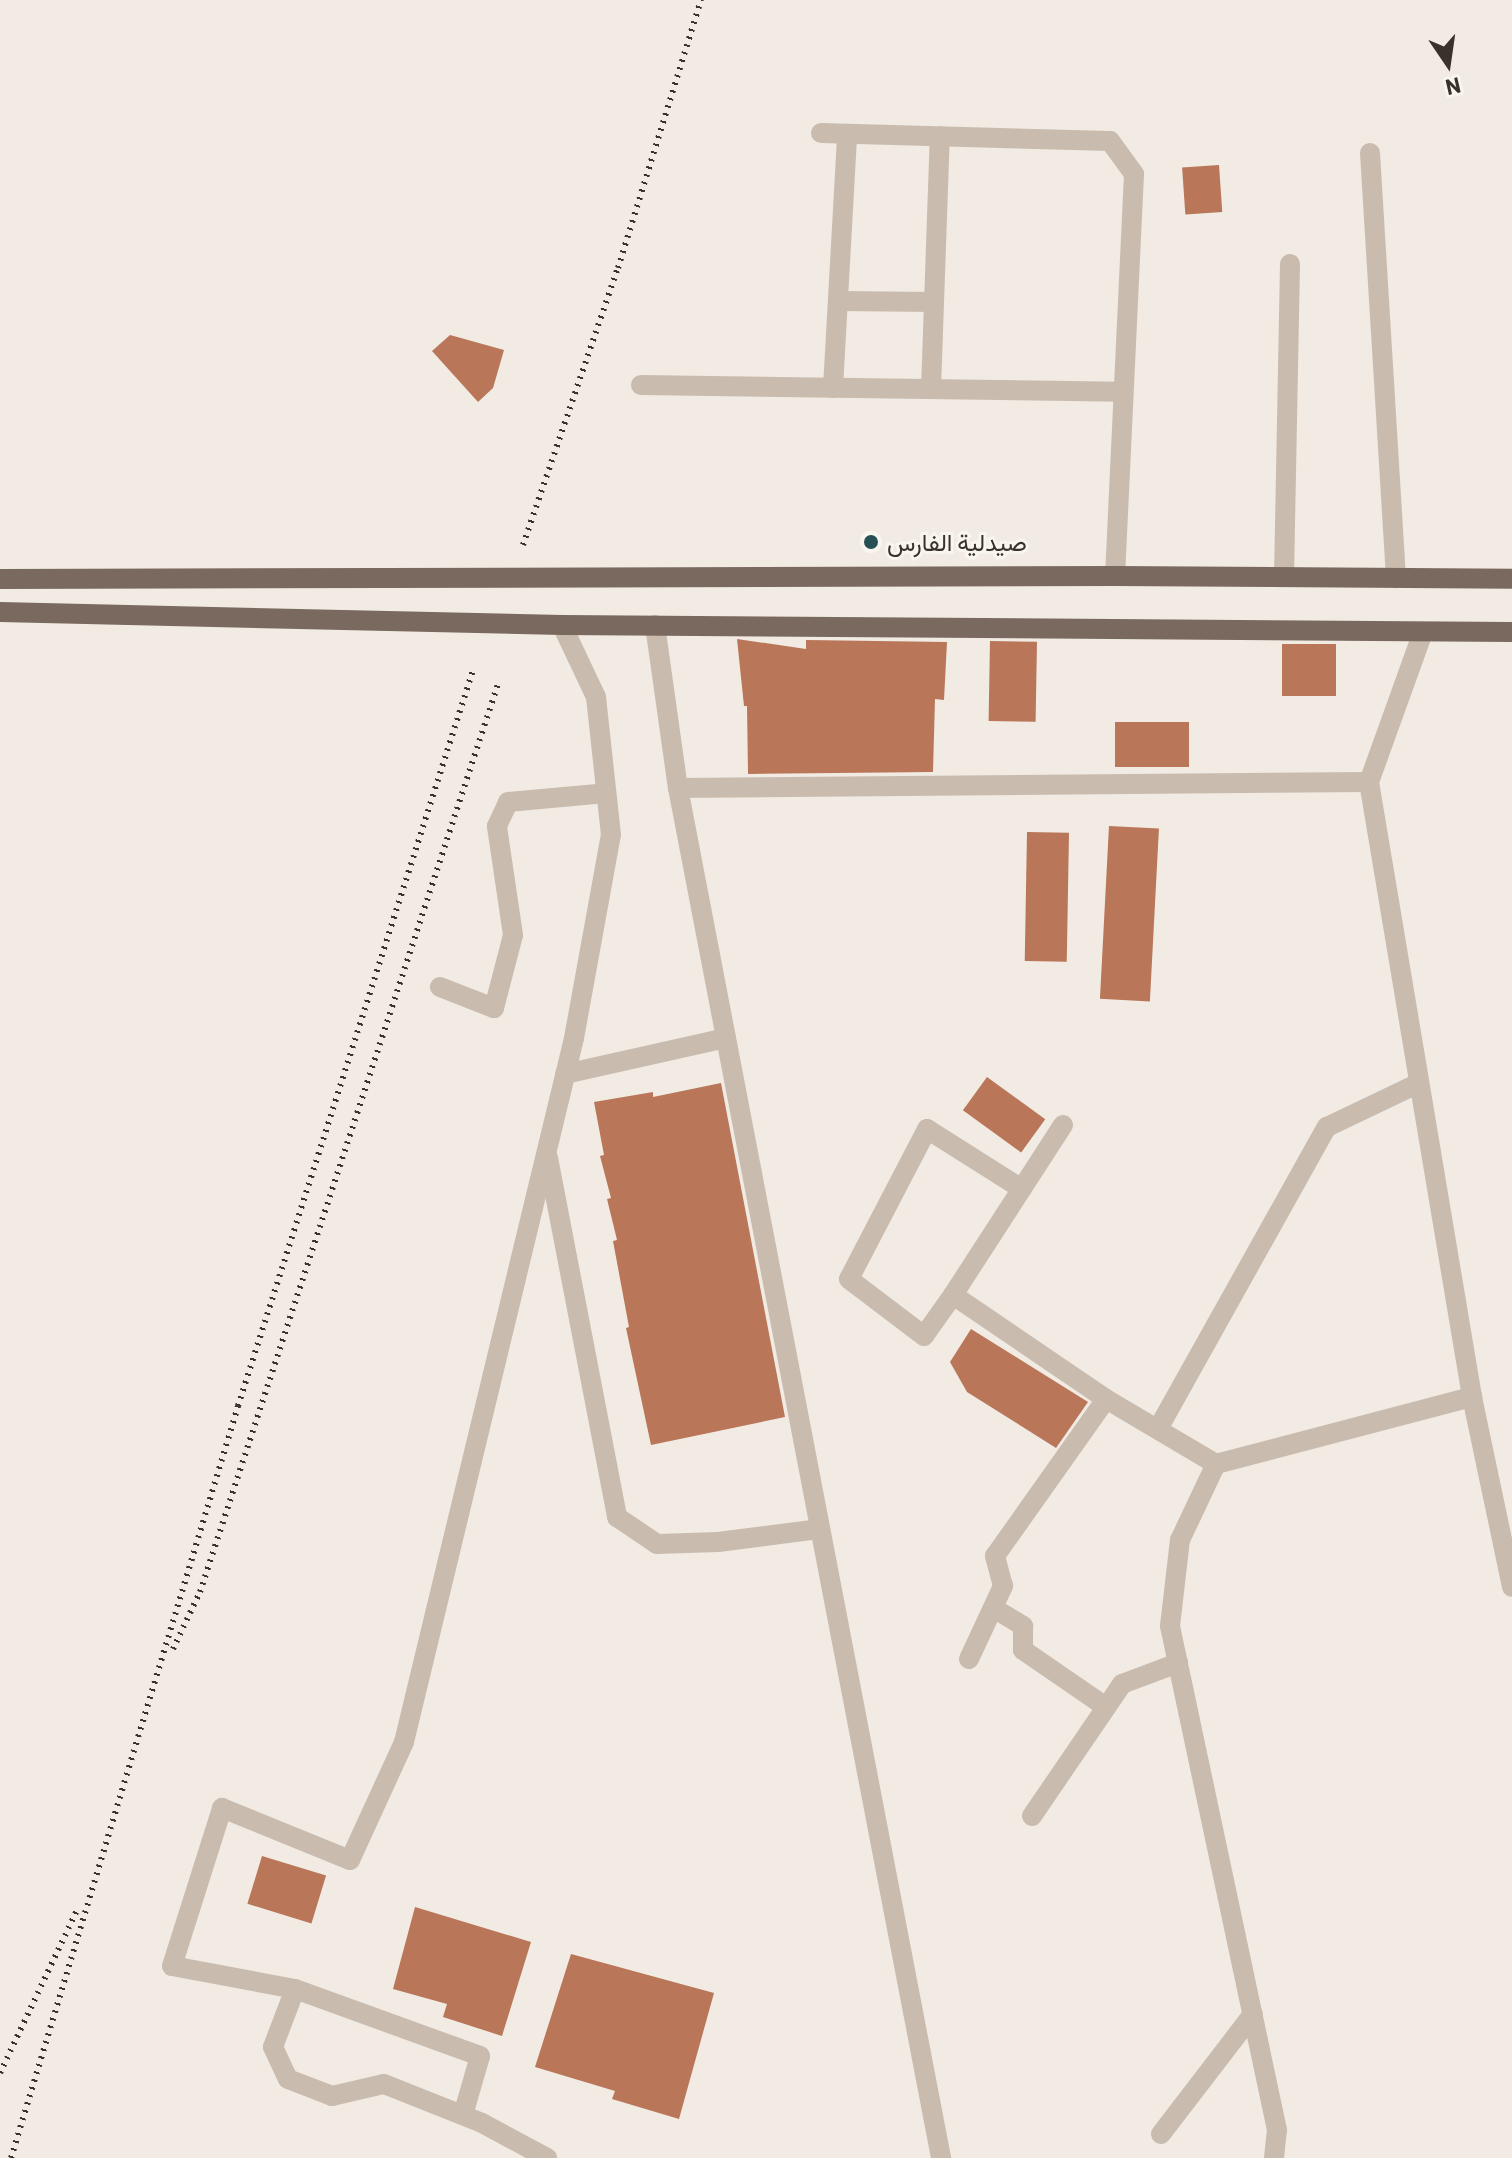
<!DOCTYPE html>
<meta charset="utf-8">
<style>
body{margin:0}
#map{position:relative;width:1512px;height:2158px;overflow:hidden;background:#f1ebe3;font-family:Barlow,Vazirmatn,sans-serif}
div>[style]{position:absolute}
.building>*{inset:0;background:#b97659;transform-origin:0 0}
.minor>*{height:20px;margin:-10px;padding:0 10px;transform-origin:10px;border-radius:10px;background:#c9bcaf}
.major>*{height:20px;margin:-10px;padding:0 10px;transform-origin:10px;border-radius:10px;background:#79695f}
.rail>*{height:6px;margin-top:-3px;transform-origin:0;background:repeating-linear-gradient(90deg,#39312c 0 2px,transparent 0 8px)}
.dots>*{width:22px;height:22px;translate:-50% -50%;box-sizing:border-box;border:4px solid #f9f5ef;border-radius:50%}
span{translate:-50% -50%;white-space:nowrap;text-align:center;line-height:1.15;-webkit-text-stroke:6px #f9f5ef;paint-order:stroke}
.poi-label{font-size:24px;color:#39312c}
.left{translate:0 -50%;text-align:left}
.north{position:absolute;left:1408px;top:24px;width:80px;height:80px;-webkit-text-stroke:6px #f9f5ef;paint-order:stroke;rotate:167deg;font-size:22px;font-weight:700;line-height:32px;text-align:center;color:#39312c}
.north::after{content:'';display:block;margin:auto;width:28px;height:36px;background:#39312c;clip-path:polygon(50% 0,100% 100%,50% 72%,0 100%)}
</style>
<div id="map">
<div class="building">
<i style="left:1219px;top:165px;width:47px;height:37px;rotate:86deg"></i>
<i style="clip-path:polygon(450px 335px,504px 350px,493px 388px,478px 402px,432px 351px)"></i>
<i style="clip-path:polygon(737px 639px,806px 649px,806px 640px,947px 642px,944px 700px,935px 699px,933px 772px,748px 774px,747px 706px,744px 706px)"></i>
<i style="left:990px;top:641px;width:47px;height:80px;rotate:1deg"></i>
<i style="left:1282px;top:644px;width:54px;height:52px"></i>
<i style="left:1115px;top:722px;width:74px;height:45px"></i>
<i style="left:1109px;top:826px;width:50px;height:173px;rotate:3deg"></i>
<i style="left:1027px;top:832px;width:42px;height:129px;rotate:1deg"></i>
<i style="left:987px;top:1077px;width:72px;height:41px;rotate:36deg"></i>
<i style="clip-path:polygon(721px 1083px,785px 1417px,651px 1445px,626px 1328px,629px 1327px,613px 1241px,617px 1240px,607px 1199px,611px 1198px,600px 1156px,604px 1155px,594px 1102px,653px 1092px,653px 1097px)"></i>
<i style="clip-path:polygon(971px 1329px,1088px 1402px,1056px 1448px,967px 1392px,950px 1362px)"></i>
<i style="left:262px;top:1856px;width:67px;height:50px;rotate:17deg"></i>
<i style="clip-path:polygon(415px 1907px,531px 1942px,502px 2036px,443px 2017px,447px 2004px,393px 1989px)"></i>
<i style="clip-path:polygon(571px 1954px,714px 1993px,679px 2119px,612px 2099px,615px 2091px,535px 2067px)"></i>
</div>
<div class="minor">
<i style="left:821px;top:133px;width:289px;rotate:1.6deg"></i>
<i style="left:1110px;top:141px;width:41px;rotate:54deg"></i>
<i style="left:1134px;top:174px;width:402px;rotate:92.7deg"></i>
<i style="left:1370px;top:153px;width:426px;rotate:86.5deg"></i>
<i style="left:838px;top:301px;width:96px;rotate:0.6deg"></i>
<i style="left:641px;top:385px;width:482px;rotate:0.8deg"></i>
<i style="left:833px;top:388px;width:254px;rotate:-86.8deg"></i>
<i style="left:931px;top:389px;width:253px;rotate:-88deg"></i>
<i style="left:1284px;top:577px;width:313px;rotate:-88.9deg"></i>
<i style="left:655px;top:625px;width:165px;rotate:82deg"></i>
<i style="left:678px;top:788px;width:1395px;rotate:79.13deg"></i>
<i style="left:1423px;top:632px;width:159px;rotate:109.8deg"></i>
<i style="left:1369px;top:782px;width:624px;rotate:80.49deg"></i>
<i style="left:1472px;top:1397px;width:194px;rotate:78.1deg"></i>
<i style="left:678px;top:788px;width:691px;rotate:-0.5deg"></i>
<i style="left:440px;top:987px;width:58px;rotate:21.3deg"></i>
<i style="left:494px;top:1008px;width:75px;rotate:-75.4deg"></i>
<i style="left:513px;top:935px;width:110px;rotate:-98.4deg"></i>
<i style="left:497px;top:826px;width:26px;rotate:-65deg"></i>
<i style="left:508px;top:802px;width:98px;rotate:-5.2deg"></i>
<i style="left:565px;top:1074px;width:165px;rotate:-12.6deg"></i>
<i style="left:1063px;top:1125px;width:202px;rotate:122.9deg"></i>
<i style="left:953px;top:1295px;width:185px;rotate:34.2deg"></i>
<i style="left:1106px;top:1399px;width:128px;rotate:30.6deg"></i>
<i style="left:548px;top:1158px;width:366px;rotate:79.1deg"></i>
<i style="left:617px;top:1517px;width:48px;rotate:34deg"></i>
<i style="left:657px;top:1544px;width:61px;rotate:-1.9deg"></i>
<i style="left:718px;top:1542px;width:103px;rotate:-7.3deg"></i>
<i style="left:953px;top:1295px;width:50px;rotate:125.3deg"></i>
<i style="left:924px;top:1336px;width:94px;rotate:-142.8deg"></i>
<i style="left:849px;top:1279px;width:169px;rotate:-62.5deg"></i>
<i style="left:927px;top:1129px;width:112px;rotate:32.3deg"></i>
<i style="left:1159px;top:1427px;width:344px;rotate:-60.8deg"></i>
<i style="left:1327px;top:1127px;width:102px;rotate:-25.6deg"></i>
<i style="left:995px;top:1609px;width:33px;rotate:31deg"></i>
<i style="left:1023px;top:1626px;width:24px;rotate:90deg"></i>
<i style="left:1023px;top:1650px;width:101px;rotate:34.5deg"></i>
<i style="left:969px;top:1659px;width:81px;rotate:-65deg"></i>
<i style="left:1003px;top:1586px;width:31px;rotate:-105deg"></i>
<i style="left:995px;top:1556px;width:192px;rotate:-54.7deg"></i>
<i style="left:1032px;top:1816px;width:160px;rotate:-55.7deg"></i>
<i style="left:1122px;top:1684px;width:60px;rotate:-20.6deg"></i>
<i style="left:295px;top:1989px;width:62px;rotate:110.8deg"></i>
<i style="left:273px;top:2047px;width:35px;rotate:65deg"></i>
<i style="left:288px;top:2079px;width:47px;rotate:21.1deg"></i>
<i style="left:332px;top:2096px;width:53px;rotate:-13deg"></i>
<i style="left:384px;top:2084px;width:105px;rotate:21.7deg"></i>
<i style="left:482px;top:2123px;width:74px;rotate:28.3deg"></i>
<i style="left:463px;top:2115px;width:61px;rotate:-73.9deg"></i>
<i style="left:480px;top:2056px;width:197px;rotate:-160.1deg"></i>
<i style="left:295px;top:1989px;width:125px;rotate:-169.4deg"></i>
<i style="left:172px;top:1966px;width:166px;rotate:-72.4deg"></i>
<i style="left:222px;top:1808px;width:138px;rotate:22.1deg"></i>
<i style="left:350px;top:1860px;width:130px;rotate:-65.4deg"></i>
<i style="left:404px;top:1742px;width:724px;rotate:-76.42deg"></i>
<i style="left:574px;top:1038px;width:206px;rotate:-79.7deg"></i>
<i style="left:611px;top:835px;width:139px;rotate:-96.2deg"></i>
<i style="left:596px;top:697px;width:80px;rotate:-115.3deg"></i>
<i style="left:1161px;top:2134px;width:151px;rotate:-52.5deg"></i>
<i style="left:1274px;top:2158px;width:28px;rotate:-84deg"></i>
<i style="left:1277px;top:2130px;width:515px;rotate:-101.99deg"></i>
<i style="left:1170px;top:1626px;width:87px;rotate:-83.4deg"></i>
<i style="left:1180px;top:1540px;width:84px;rotate:-64.7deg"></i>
<i style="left:1216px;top:1464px;width:265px;rotate:-14.7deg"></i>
</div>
<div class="major">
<i style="left:0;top:579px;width:1115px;rotate:-0.15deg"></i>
<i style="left:1115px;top:576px;width:397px;rotate:0.4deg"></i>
<i style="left:0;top:612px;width:562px;rotate:1.33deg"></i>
<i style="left:562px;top:625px;width:950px;rotate:0.42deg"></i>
</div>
<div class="rail">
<i style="left:523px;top:545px;width:293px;rotate:-71.1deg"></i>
<i style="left:618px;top:268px;width:281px;rotate:-72.8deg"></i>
<i style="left:173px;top:1649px;width:63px;rotate:-64.7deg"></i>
<i style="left:200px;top:1592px;width:956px;rotate:-71.83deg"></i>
<i style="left:0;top:2073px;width:180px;rotate:-64.7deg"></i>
<i style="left:11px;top:2158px;width:786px;rotate:-73.2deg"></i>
<i style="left:238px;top:1406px;width:773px;rotate:-72.29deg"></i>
</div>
<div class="dots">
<i style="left:871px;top:542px;background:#265056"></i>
</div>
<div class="poi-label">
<span class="left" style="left:887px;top:542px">صيدلية الفارس</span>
</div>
<div class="north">N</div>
</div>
